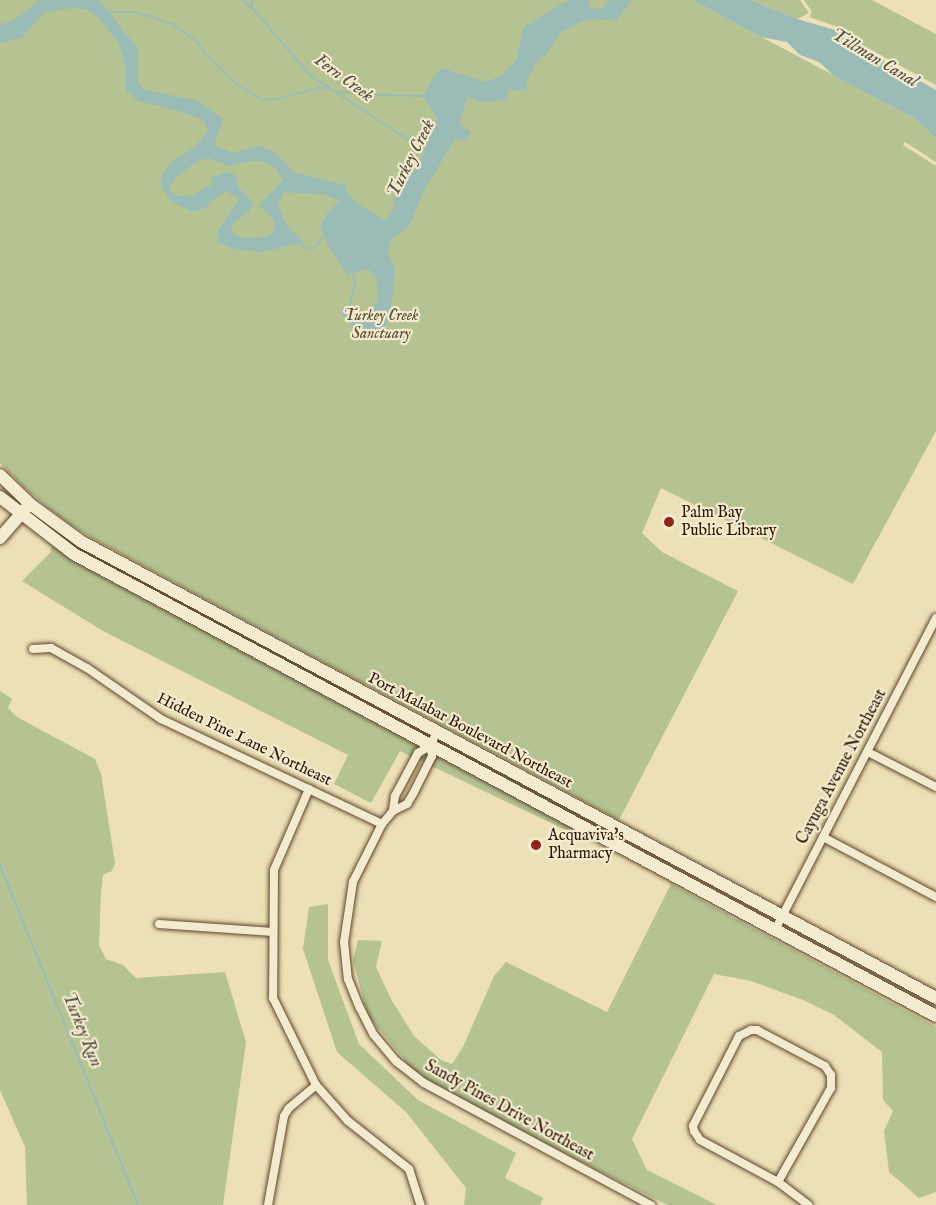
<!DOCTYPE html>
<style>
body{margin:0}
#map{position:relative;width:936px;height:1205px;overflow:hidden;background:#ede0b6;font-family:"IM FELL English",serif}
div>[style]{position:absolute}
.green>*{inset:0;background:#b4c391}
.water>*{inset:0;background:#9bbbb7}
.stream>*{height:2px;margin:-1px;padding:0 1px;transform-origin:1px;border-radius:1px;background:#9bbbb7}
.roads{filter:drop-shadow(0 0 2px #5f462e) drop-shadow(0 0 2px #5f462e)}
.street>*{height:8px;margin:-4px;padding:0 4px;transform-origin:4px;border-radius:4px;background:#f3ebd0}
.secondary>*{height:12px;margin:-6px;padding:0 6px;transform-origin:6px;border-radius:6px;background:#f3ebd0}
.dots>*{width:16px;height:16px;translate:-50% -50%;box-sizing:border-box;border:3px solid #f3ebd0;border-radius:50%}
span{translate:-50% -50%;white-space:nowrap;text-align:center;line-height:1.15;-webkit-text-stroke:4.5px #f3ebd0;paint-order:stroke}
.park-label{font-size:16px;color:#5e5133;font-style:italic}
.poi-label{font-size:16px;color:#301301}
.left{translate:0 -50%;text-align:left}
.street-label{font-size:16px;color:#301301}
.water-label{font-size:18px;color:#554e41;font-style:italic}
</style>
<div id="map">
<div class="green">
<i style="clip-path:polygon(0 0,692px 0,914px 118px,936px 138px,936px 162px,905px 142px,903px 145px,936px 166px,936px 431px,853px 584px,661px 488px,642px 533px,662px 552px,738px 591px,619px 820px,92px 538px,64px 520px,27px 490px,0 463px)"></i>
<i style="clip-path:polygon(751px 0,800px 0,809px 13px,797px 19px)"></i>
<i style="clip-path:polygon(804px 0,872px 0,936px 34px,936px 85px,853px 40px,838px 27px,809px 17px,812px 12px)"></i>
<i style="clip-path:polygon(58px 530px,600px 825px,596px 831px,77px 550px,56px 535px)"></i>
<i style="clip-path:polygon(53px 544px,592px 839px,591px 842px,400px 751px,371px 803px,334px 784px,348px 755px,103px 631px,22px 581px,50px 553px)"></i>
<i style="clip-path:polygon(0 691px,12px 699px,8px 708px,17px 717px,95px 759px,101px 774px,115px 863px,112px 871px,103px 875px,101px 892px,99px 945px,106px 959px,123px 965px,136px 978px,225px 972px,246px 1042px,223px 1205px,27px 1205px,25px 1147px,0 1090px)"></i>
<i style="clip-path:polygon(671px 884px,936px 1027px,936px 1192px,919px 1198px,889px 1172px,884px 1131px,893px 1111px,883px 1100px,882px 1052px,834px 1015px,803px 1000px,751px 981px,714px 974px,632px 1139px,647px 1170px,717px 1205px,668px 1205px,424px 1083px,368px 1016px,353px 960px,358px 940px,382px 941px,376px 967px,391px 999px,414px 1036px,441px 1060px,452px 1064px,463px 1047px,494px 976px,506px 962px,607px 1012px)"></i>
<i style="clip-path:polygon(328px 904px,328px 960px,359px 1044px,418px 1100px,516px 1153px,505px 1178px,543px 1198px,540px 1205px,464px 1205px,466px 1188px,406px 1112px,337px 1052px,303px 949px,309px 907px)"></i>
</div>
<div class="water">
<i style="clip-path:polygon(evenodd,39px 0,99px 0,138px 49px,138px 82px,144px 90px,196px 100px,223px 119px,214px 145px,233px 153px,259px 146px,275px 152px,293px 172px,345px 185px,346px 191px,357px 203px,385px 220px,393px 211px,394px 197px,402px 181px,414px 172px,422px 156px,437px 118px,423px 97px,432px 79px,442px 68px,485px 82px,499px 77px,516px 61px,523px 28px,561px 4px,570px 0,589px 0,590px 8px,602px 9px,608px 0,632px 0,616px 21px,595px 19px,581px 22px,560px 33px,547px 53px,536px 62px,527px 80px,526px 90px,508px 90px,507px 100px,480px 102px,468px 97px,459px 123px,471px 132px,467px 140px,455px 139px,425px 189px,409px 226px,391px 239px,388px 252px,395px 270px,390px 318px,378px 336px,361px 339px,341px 312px,342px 307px,370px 319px,378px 299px,376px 277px,368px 269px,347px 275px,326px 242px,320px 226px,328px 212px,340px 201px,325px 195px,284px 192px,278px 205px,287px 226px,304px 242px,262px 252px,235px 250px,218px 242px,218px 231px,239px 198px,225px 191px,205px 208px,192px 212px,172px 202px,163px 190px,161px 176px,173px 160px,195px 147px,208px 130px,203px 120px,180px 111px,138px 101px,126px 90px,126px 67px,118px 42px,99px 18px,86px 9px,72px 8px,44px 13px,21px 38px,0 43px,0 25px,14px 20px,39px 0,209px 158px,229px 166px,244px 162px,261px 161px,275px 168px,283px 180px,259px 205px,275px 222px,273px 233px,264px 237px,244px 238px,234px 234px,231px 225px,249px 211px,253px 202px,238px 187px,236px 175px,225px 172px,211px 178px,211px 185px,192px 195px,175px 196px,169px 188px,176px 177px,198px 161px,209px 158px)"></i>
<i style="clip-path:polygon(692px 0,751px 0,797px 19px,835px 30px,852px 43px,936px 90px,936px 138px,914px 118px,834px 76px,819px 62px,800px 55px,787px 42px,761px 37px)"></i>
</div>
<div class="stream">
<i style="left:242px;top:0;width:13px;rotate:39deg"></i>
<i style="left:252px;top:0;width:8px;rotate:90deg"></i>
<i style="left:252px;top:8px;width:90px;rotate:49.1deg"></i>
<i style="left:311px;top:76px;width:22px;rotate:32deg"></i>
<i style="left:110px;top:12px;width:25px"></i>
<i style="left:135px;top:12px;width:40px;rotate:18deg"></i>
<i style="left:173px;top:24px;width:30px;rotate:37deg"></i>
<i style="left:197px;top:42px;width:16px;rotate:55deg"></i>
<i style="left:206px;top:55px;width:45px;rotate:43.2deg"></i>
<i style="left:239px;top:86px;width:27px;rotate:31deg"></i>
<i style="left:262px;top:100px;width:14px;rotate:-4deg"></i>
<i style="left:276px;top:99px;width:48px;rotate:-14.6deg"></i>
<i style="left:322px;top:87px;width:13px;rotate:18deg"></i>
<i style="left:334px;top:91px;width:49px;rotate:4.7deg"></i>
<i style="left:383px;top:95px;width:41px;rotate:1.4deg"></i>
<i style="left:334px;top:91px;width:109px;rotate:33.4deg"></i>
<i style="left:297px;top:241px;width:9px;rotate:41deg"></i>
<i style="left:304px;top:247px;width:9px;rotate:13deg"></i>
<i style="left:313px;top:249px;width:18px;rotate:-49deg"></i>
<i style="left:348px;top:311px;width:30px;rotate:-76deg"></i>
<i style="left:355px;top:282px;width:9px;rotate:-103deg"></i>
<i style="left:0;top:865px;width:367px;rotate:67.9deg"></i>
</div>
<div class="roads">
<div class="street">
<i style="left:33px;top:649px;width:18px;rotate:-3deg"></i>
<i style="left:51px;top:648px;width:41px;rotate:29.1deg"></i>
<i style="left:87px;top:668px;width:90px;rotate:34.6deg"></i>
<i style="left:161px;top:719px;width:245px;rotate:25.4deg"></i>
<i style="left:437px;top:732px;width:16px;rotate:117deg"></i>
<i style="left:430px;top:746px;width:14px;rotate:150deg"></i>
<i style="left:418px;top:753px;width:49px;rotate:118.1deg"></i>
<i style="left:395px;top:796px;width:15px;rotate:98deg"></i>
<i style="left:393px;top:811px;width:17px;rotate:130deg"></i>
<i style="left:382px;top:824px;width:65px;rotate:116.6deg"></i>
<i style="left:353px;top:882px;width:61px;rotate:98.5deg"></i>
<i style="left:344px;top:942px;width:37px;rotate:84deg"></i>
<i style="left:348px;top:979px;width:31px;rotate:68deg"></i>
<i style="left:360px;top:1008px;width:30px;rotate:63deg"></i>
<i style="left:374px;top:1035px;width:35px;rotate:50deg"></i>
<i style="left:397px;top:1062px;width:34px;rotate:38deg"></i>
<i style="left:424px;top:1083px;width:258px;rotate:28.3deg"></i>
<i style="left:868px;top:752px;width:76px;rotate:27.2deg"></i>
<i style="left:309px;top:789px;width:88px;rotate:113.4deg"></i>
<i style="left:274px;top:870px;width:128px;rotate:90.4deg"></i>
<i style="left:273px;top:998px;width:97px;rotate:63.7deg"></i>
<i style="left:316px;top:1085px;width:48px;rotate:48.4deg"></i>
<i style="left:348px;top:1121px;width:78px;rotate:38.2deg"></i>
<i style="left:409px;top:1169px;width:38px;rotate:72deg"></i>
<i style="left:393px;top:811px;width:16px;rotate:-27deg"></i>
<i style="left:407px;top:804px;width:12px;rotate:-59deg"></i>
<i style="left:413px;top:794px;width:42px;rotate:-63.4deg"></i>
<i style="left:432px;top:756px;width:10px;rotate:-101deg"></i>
<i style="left:823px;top:837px;width:128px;rotate:28deg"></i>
<i style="left:159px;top:924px;width:114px;rotate:4deg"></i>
<i style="left:775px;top:930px;width:351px;rotate:-62.7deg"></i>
<i style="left:778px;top:1182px;width:108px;rotate:-60.6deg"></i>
<i style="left:831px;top:1088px;width:13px;rotate:-90deg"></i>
<i style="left:831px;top:1075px;width:11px;rotate:-124deg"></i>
<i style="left:825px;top:1066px;width:77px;rotate:-152.1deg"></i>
<i style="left:757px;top:1030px;width:6px;rotate:180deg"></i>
<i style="left:751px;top:1030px;width:13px;rotate:153deg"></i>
<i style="left:739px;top:1036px;width:101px;rotate:117.1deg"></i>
<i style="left:693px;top:1126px;width:5px;rotate:79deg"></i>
<i style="left:694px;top:1131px;width:11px;rotate:56deg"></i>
<i style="left:700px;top:1140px;width:89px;rotate:28.3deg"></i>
<i style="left:778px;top:1182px;width:38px;rotate:37deg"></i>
<i style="left:268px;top:1205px;width:90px;rotate:-79.8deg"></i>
<i style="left:284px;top:1116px;width:9px;rotate:-58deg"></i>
<i style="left:289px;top:1108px;width:35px;rotate:-40deg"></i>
</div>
<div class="secondary">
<i style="left:0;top:475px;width:42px;rotate:44deg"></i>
<i style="left:30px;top:504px;width:64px;rotate:36.2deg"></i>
<i style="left:82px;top:542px;width:968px;rotate:28.1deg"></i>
<i style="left:0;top:497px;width:93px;rotate:37.6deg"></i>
<i style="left:74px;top:554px;width:978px;rotate:28.19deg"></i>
<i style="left:0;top:538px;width:38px;rotate:-49deg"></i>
</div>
</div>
<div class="dots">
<i style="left:669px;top:522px;background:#8f2418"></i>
<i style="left:536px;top:845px;background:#8f2418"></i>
</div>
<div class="park-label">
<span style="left:381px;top:325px">Turkey Creek<br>Sanctuary</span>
</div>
<div class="poi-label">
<span class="left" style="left:681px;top:522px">Palm Bay<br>Public Library</span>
<span class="left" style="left:548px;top:845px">Acquaviva's<br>Pharmacy</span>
</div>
<div class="street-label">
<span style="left:470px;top:731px;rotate:28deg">Port Malabar Boulevard Northeast</span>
<span style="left:244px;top:740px;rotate:26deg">Hidden Pine Lane Northeast</span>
<span style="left:842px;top:767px;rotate:-62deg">Cayuga Avenue Northeast</span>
<span style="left:509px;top:1111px;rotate:29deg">Sandy Pines Drive Northeast</span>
</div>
<div class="water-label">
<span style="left:874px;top:59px;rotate:31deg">Tillman Canal</span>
<span style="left:343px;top:79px;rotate:36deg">Fern Creek</span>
<span style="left:412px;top:159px;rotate:-63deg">Turkey Creek</span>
<span style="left:81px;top:1030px;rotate:68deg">Turkey Run</span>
</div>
</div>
